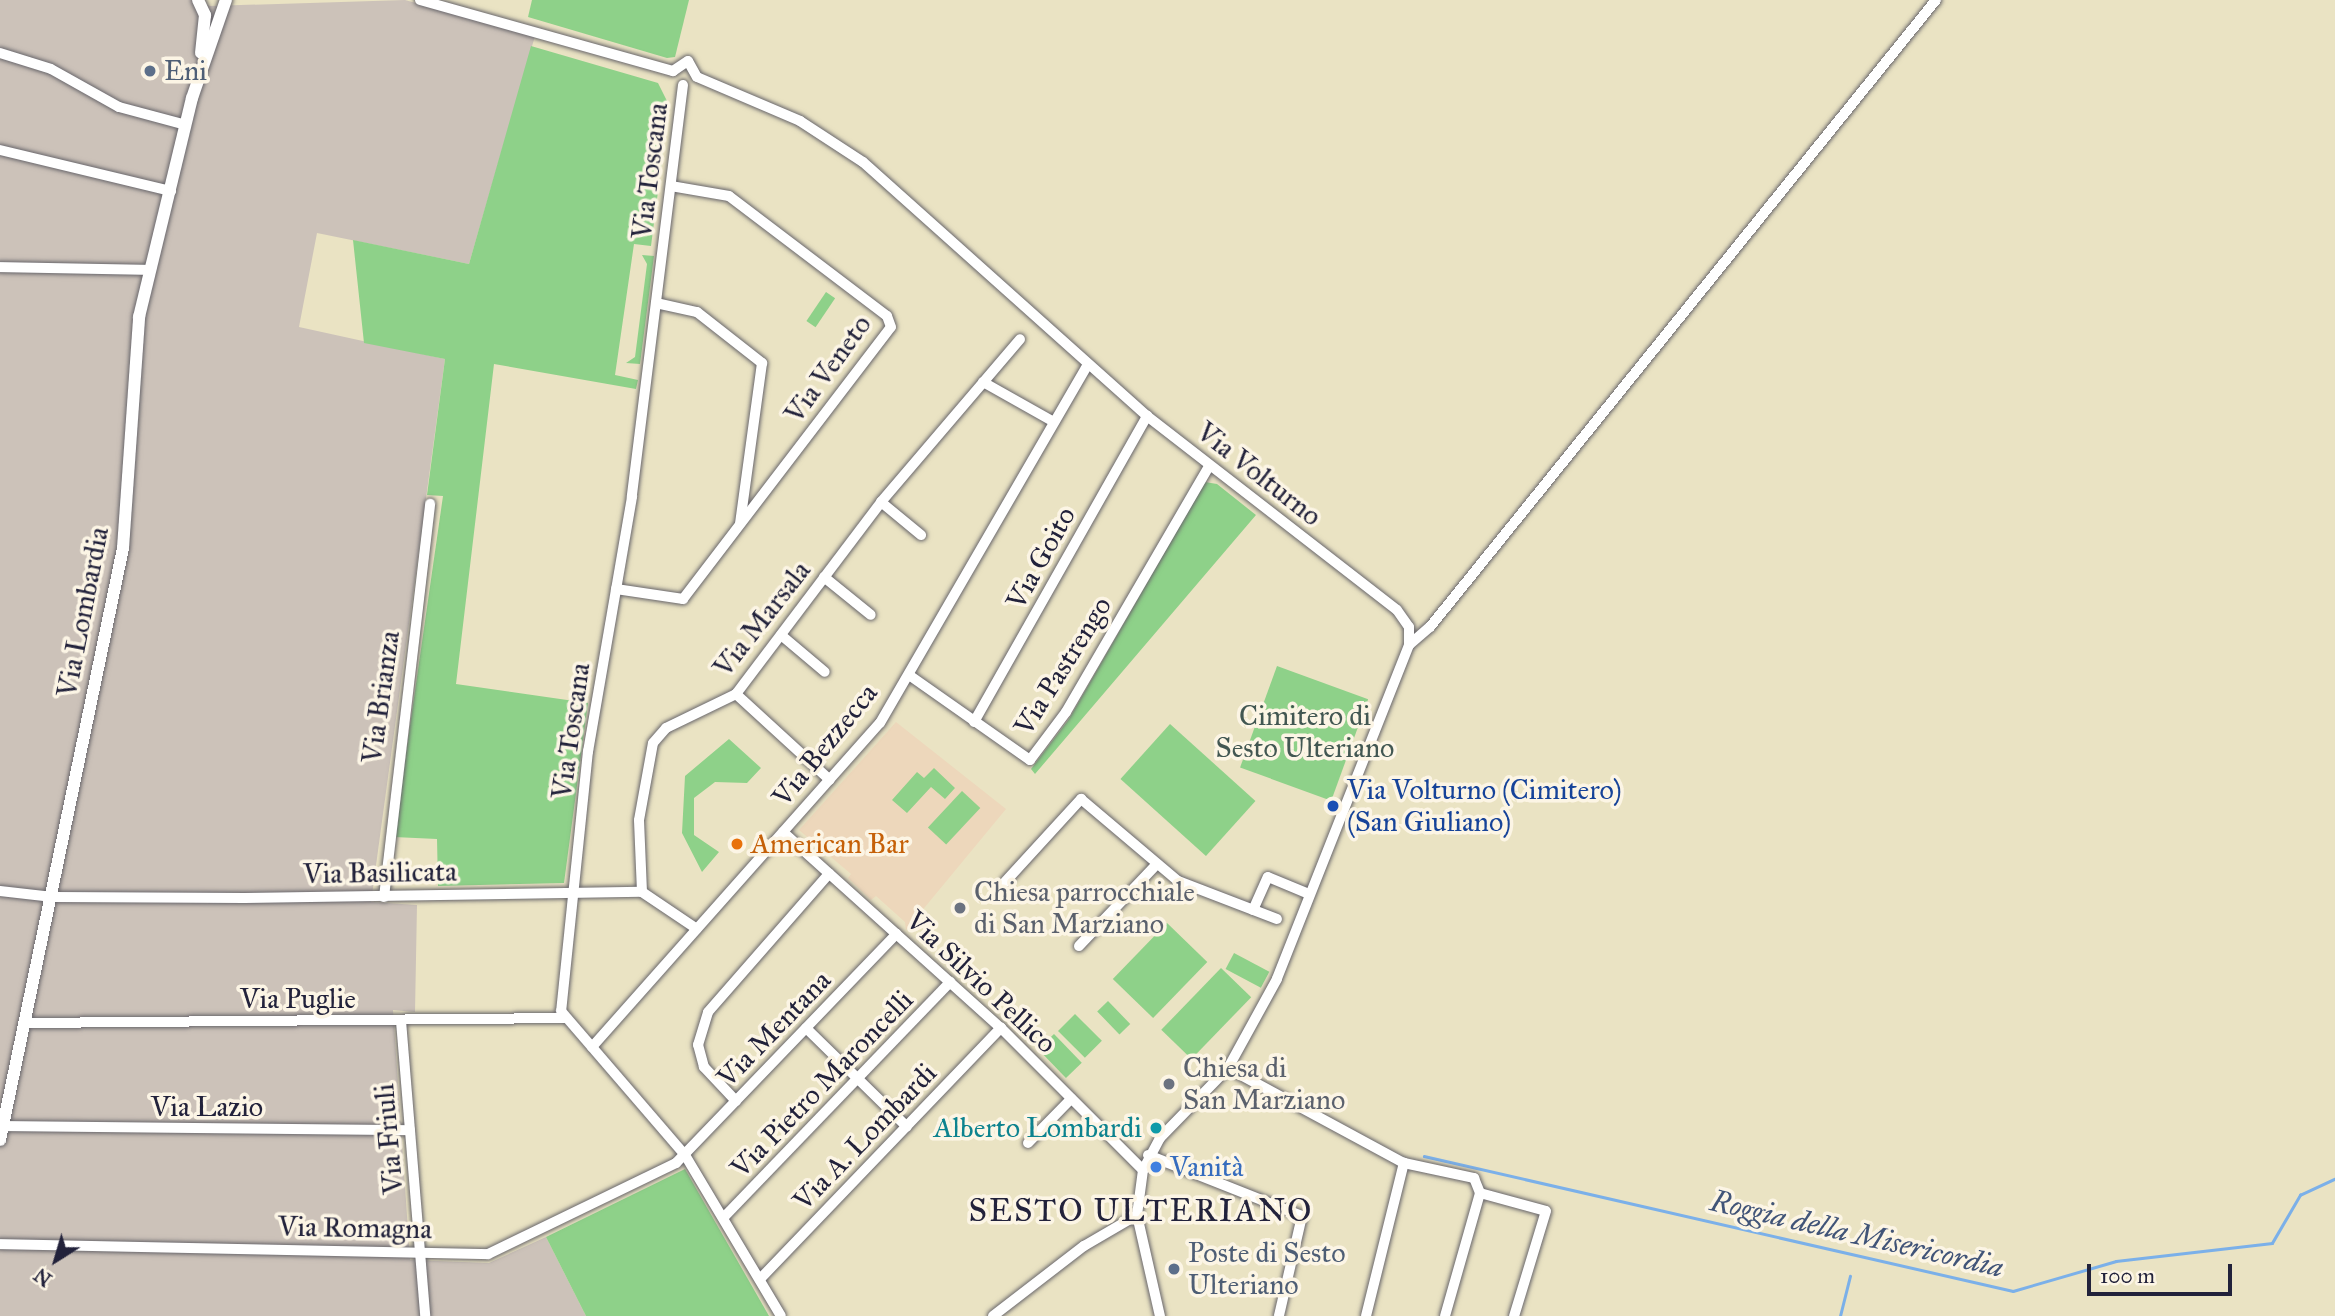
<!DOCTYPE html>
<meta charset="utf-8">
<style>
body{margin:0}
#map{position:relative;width:2335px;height:1316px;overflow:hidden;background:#eae3c3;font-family:"IM FELL Great Primer",serif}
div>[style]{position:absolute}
.built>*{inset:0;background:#edd7bb}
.industrial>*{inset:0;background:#ccc2b9}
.green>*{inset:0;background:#8ed189;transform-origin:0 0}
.stream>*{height:2.5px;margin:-1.25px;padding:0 1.25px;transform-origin:1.25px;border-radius:1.25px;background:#7bb0e9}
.roads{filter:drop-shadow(0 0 2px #68666b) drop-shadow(0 0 2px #68666b)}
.minor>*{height:10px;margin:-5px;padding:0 5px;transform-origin:5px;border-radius:5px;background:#fff}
.tertiary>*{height:12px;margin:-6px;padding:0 6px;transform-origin:6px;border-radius:6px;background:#fff}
.dots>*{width:19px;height:19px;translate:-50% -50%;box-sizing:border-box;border:4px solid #fcf5e5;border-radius:50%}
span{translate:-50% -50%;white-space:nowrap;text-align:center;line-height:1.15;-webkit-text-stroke:7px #fcf5e5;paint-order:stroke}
.service-label{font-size:28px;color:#4e5e75}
.left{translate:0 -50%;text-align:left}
.street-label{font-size:28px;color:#22223b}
.park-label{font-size:28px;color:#425752}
.transit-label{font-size:28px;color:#164399}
.food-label{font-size:28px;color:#c56008}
.worship-label{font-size:28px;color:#5b616d}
.culture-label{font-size:28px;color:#0d838f}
.right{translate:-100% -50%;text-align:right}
.shop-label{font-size:28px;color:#366cbe}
.water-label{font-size:30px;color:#415478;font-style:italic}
.quarter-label{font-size:32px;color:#22223b;letter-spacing:2px}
.north{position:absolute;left:21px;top:1225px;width:70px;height:70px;-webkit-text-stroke:5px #fcf5e5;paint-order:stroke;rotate:217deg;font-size:19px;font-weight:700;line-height:28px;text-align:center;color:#22223b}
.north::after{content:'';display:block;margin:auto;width:24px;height:32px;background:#22223b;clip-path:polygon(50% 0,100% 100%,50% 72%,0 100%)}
.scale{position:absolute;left:2087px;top:1264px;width:145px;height:32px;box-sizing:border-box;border:4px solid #22223b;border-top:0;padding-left:9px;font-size:21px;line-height:24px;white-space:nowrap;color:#22223b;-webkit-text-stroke:5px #fcf5e5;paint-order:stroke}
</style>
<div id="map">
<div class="built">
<i style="clip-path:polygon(896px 722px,1006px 809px,906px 930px,905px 922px,876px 896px,871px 900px,848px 878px,851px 874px,799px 830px)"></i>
</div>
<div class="industrial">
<i style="clip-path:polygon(0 0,195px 0,210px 6px,405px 0,535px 36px,469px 264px,317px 233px,299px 327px,445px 359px,371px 902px,417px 905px,415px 1012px,393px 1010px,410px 1260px,489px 1263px,546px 1237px,586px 1316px,0 1316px)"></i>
</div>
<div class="green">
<i style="clip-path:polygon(532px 0,689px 0,675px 57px,667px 58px,528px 17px)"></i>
<i style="clip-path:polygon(531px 46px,658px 83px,669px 105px,651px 246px,634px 244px,615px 375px,638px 380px,636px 389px,494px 364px,456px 684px,588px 703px,564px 883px,438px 886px,437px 839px,394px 837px,443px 496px,427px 495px,445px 359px,364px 343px,353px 240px,469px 264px)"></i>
<i style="clip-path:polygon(642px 255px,654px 256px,640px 364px,626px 363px,635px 357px,647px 264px)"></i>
<i style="left:826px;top:292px;width:11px;height:35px;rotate:34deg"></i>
<i style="clip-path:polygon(1205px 482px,1217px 484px,1256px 515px,1035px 774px,1031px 769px,1069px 719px)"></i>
<i style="left:1277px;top:666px;width:97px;height:108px;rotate:20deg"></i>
<i style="left:1170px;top:724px;width:115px;height:74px;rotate:42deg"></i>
<i style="clip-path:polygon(729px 739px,761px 768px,747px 783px,715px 782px,694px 798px,694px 835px,719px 852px,702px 872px,682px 833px,685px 776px)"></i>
<i style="clip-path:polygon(934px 768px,955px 788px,945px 799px,931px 787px,907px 813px,892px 800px,917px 772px,924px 778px)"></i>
<i style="left:962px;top:791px;width:25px;height:50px;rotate:43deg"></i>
<i style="left:1167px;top:923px;width:56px;height:78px;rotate:44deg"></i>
<i style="left:1234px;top:953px;width:40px;height:18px;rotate:28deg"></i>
<i style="left:1221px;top:968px;width:42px;height:86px;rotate:44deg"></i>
<i style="left:1108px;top:1001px;width:32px;height:15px;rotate:46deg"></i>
<i style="left:1075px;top:1014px;width:38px;height:24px;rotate:45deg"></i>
<i style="left:1054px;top:1034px;width:40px;height:22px;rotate:46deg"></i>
<i style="clip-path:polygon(685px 1169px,769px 1316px,586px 1316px,546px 1237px)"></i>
</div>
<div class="stream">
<i style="left:1424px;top:1156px;width:604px;rotate:12.91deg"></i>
<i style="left:2013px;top:1291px;width:107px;rotate:-16.2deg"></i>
<i style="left:2116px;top:1261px;width:157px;rotate:-6.6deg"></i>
<i style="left:2272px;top:1243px;width:56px;rotate:-59.7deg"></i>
<i style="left:2300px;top:1195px;width:38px;rotate:-25deg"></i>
<i style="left:1840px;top:1316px;width:41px;rotate:-76deg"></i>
</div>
<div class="roads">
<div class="minor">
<i style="left:420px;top:0;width:263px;rotate:15.7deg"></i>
<i style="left:0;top:53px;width:53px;rotate:17.4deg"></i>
<i style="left:51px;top:69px;width:78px;rotate:29.2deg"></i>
<i style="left:119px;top:107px;width:69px;rotate:15deg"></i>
<i style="left:673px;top:71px;width:18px;rotate:-34deg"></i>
<i style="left:688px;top:61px;width:18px;rotate:61deg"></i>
<i style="left:697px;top:77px;width:112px;rotate:23.1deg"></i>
<i style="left:800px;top:121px;width:75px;rotate:33.1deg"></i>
<i style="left:863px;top:162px;width:381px;rotate:41.8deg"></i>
<i style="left:1147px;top:416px;width:316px;rotate:37.8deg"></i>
<i style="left:1397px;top:610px;width:21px;rotate:55deg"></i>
<i style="left:1409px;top:627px;width:18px;rotate:90deg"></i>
<i style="left:1409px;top:645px;width:359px;rotate:111.6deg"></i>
<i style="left:1277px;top:979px;width:102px;rotate:118.8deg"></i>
<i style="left:1228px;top:1068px;width:98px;rotate:134.2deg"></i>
<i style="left:1160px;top:1138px;width:36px;rotate:118deg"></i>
<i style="left:1143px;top:1170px;width:45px;rotate:97.6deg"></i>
<i style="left:1137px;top:1215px;width:104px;rotate:77.2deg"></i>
<i style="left:683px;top:85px;width:415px;rotate:97.1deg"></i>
<i style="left:632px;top:497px;width:258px;rotate:99.8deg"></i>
<i style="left:588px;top:751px;width:261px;rotate:95.9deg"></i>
<i style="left:561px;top:1011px;width:190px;rotate:49.3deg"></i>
<i style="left:685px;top:1155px;width:187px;rotate:59.2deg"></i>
<i style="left:0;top:150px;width:176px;rotate:13.5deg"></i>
<i style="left:0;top:267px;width:150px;rotate:1.1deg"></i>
<i style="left:656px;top:303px;width:42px;rotate:12.4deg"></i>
<i style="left:697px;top:312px;width:83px;rotate:38.1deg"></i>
<i style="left:762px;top:363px;width:162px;rotate:97.8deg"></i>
<i style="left:983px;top:382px;width:81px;rotate:29.4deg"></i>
<i style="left:881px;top:502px;width:52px;rotate:39.5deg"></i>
<i style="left:824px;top:577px;width:60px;rotate:39deg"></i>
<i style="left:616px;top:589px;width:68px;rotate:8.5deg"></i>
<i style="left:683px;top:599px;width:342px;rotate:-52.6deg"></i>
<i style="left:891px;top:327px;width:12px;rotate:-110deg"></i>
<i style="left:887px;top:316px;width:198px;rotate:-142.8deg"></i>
<i style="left:729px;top:196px;width:59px;rotate:-170.2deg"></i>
<i style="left:781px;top:635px;width:57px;rotate:40.1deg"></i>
<i style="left:1409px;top:645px;width:28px;rotate:-41deg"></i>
<i style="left:1430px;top:627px;width:806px;rotate:-51.1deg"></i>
<i style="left:909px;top:675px;width:148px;rotate:35.1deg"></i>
<i style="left:1030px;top:760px;width:60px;rotate:-53.1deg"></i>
<i style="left:1066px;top:712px;width:282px;rotate:-59.8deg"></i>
<i style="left:736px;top:694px;width:127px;rotate:42.5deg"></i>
<i style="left:974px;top:722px;width:352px;rotate:-60.5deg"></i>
<i style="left:783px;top:832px;width:293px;rotate:42deg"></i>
<i style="left:1001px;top:1028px;width:201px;rotate:45deg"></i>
<i style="left:1005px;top:882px;width:113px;rotate:-47.5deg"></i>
<i style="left:1081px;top:799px;width:127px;rotate:40.2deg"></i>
<i style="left:1178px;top:881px;width:106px;rotate:21deg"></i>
<i style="left:0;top:891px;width:53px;rotate:6.5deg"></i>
<i style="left:53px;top:897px;width:192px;rotate:0.3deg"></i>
<i style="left:245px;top:898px;width:397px;rotate:-0.9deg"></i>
<i style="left:642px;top:892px;width:66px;rotate:33.9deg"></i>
<i style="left:642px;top:892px;width:72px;rotate:-92.4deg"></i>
<i style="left:639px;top:820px;width:78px;rotate:-79.7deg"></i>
<i style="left:653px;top:743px;width:20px;rotate:-49deg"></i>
<i style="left:666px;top:728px;width:78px;rotate:-25.9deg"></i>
<i style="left:736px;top:694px;width:241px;rotate:-52.9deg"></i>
<i style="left:881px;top:502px;width:214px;rotate:-49.5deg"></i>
<i style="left:384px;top:897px;width:396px;rotate:-83.3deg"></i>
<i style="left:1253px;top:910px;width:36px;rotate:-66deg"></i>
<i style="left:1268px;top:877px;width:44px;rotate:22.5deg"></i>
<i style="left:1079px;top:946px;width:109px;rotate:-46.5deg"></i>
<i style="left:401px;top:1021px;width:296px;rotate:85.3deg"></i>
<i style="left:28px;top:1023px;width:538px;rotate:-0.53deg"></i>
<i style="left:806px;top:1028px;width:141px;rotate:44.4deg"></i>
<i style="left:592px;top:1047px;width:433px;rotate:-48.4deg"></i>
<i style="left:880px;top:723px;width:415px;rotate:-59.9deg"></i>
<i style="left:1228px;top:1068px;width:200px;rotate:28.4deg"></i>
<i style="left:1404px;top:1163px;width:72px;rotate:12.1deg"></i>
<i style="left:1474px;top:1178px;width:16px;rotate:68deg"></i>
<i style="left:1480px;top:1193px;width:68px;rotate:15.3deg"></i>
<i style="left:1546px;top:1211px;width:110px;rotate:106.9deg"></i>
<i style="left:736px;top:1101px;width:47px;rotate:-133.3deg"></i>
<i style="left:704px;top:1067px;width:23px;rotate:-105deg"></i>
<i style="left:698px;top:1045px;width:34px;rotate:-73deg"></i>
<i style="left:708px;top:1012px;width:184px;rotate:-48.8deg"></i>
<i style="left:4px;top:1126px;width:406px;rotate:0.6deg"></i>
<i style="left:1028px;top:1143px;width:62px;rotate:-45.7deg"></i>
<i style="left:1148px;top:1155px;width:166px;rotate:21.6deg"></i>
<i style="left:1302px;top:1216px;width:103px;rotate:103deg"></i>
<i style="left:725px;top:1216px;width:325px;rotate:-46.1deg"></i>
<i style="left:0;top:1244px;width:488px;rotate:1.2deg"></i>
<i style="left:488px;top:1254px;width:209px;rotate:-25.8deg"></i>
<i style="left:676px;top:1163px;width:318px;rotate:-46.1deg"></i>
<i style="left:761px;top:1278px;width:347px;rotate:-46.2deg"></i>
<i style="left:993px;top:1316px;width:115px;rotate:-37.6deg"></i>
<i style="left:1084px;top:1246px;width:61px;rotate:-30.3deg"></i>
<i style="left:1366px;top:1316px;width:158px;rotate:-76.1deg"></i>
<i style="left:1445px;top:1316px;width:128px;rotate:-74.1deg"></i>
</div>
<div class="tertiary">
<i style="left:198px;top:0;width:17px;rotate:65deg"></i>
<i style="left:205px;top:15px;width:38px;rotate:96deg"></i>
<i style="left:0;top:1140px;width:605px;rotate:-78.26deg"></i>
<i style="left:123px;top:548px;width:232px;rotate:-86deg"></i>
<i style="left:139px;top:317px;width:225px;rotate:-76.4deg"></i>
<i style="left:192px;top:98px;width:104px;rotate:-70.9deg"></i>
</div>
</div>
<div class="dots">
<i style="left:150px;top:71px;background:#5c6f8a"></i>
<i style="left:1333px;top:806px;background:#1a4fb4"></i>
<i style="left:737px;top:844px;background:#e8710a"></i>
<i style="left:960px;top:908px;background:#6b7280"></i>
<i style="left:1169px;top:1084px;background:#6b7280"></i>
<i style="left:1156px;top:1128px;background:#0f9aa8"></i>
<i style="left:1156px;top:1167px;background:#3f7fe0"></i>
<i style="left:1174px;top:1269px;background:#5c6f8a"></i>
</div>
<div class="service-label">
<span class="left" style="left:164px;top:71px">Eni</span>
<span class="left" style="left:1188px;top:1269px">Poste di Sesto<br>Ulteriano</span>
</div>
<div class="street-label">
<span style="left:650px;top:171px;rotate:-83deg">Via Toscana</span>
<span style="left:828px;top:369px;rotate:-54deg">Via Veneto</span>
<span style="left:1259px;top:474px;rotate:38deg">Via Volturno</span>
<span style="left:1041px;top:558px;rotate:-61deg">Via Goito</span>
<span style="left:83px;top:612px;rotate:-79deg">Via Lombardia</span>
<span style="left:762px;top:619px;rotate:-52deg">Via Marsala</span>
<span style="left:1063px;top:666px;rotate:-58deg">Via Pastrengo</span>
<span style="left:381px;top:697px;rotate:-82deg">Via Brianza</span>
<span style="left:571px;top:731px;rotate:-82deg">Via Toscana</span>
<span style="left:825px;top:745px;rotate:-51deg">Via Bezzecca</span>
<span style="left:380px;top:873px;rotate:-1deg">Via Basilicata</span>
<span style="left:981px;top:982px;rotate:43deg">Via Silvio Pellico</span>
<span style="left:298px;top:999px">Via Puglie</span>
<span style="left:774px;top:1029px;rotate:-46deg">Via Mentana</span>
<span style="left:822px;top:1084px;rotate:-46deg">Via Pietro Maroncelli</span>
<span style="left:207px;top:1107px">Via Lazio</span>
<span style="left:865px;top:1137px;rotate:-46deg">Via A. Lombardi</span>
<span style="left:389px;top:1139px;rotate:-95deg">Via Friuli</span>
<span style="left:355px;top:1228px;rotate:1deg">Via Romagna</span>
</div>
<div class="park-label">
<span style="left:1305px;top:732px">Cimitero di<br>Sesto Ulteriano</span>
</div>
<div class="transit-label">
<span class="left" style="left:1347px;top:806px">Via Volturno (Cimitero)<br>(San Giuliano)</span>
</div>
<div class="food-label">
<span class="left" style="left:751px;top:844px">American Bar</span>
</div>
<div class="worship-label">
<span class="left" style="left:974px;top:908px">Chiesa parrocchiale<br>di San Marziano</span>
<span class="left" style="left:1183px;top:1084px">Chiesa di<br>San Marziano</span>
</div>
<div class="culture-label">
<span class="right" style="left:1142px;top:1128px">Alberto Lombardi</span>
</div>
<div class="shop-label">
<span class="left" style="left:1170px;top:1167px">Vanità</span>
</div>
<div class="water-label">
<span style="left:1857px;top:1234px;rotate:13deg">Roggia della Misericordia</span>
</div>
<div class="quarter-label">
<span style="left:1141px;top:1211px">SESTO ULTERIANO</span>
</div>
<div class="north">N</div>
<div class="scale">100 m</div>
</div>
